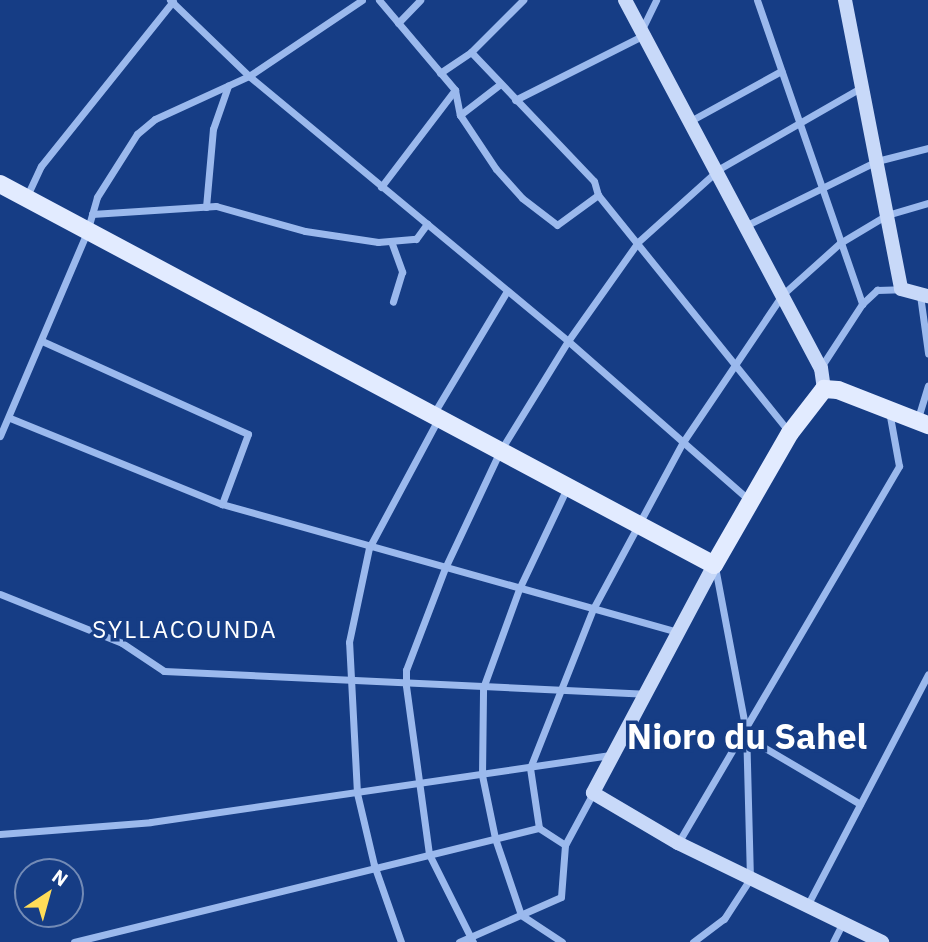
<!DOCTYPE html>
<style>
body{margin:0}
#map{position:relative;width:928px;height:942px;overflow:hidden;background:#163d85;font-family:"IBM Plex Sans",sans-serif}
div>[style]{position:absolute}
.street>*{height:7px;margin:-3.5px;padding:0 3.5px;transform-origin:3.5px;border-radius:3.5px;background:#9bb9ed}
.secondary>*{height:14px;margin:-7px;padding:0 7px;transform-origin:7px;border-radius:7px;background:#c8d9f9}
.primary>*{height:18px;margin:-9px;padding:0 9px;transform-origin:9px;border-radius:9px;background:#e2ebff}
span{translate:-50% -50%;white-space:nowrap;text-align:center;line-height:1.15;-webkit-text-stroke:7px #163d85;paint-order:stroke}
.quarter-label{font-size:24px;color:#fff;letter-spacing:2px}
.town-label{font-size:35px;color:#fff;font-weight:700}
.north{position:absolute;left:14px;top:858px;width:70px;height:70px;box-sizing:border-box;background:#163d85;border:2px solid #738bb6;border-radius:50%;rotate:36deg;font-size:19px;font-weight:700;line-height:28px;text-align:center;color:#fff}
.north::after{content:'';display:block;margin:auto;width:24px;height:32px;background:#ffdd58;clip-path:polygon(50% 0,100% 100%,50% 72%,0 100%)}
</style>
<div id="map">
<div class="street">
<i style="left:170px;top:0;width:110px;rotate:43.9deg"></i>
<i style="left:249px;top:76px;width:415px;rotate:39.7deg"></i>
<i style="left:568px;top:341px;width:242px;rotate:41.3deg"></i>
<i style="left:379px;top:0;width:118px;rotate:49.8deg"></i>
<i style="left:455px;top:90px;width:25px;rotate:79deg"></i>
<i style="left:460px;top:115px;width:65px;rotate:56.3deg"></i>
<i style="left:496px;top:169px;width:39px;rotate:48deg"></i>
<i style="left:522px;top:198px;width:44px;rotate:37.6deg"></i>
<i style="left:557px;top:225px;width:51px;rotate:-36.2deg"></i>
<i style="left:757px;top:0;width:322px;rotate:70.9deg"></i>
<i style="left:398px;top:23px;width:32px;rotate:-46deg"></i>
<i style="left:643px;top:27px;width:30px;rotate:-64deg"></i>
<i style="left:471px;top:52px;width:178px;rotate:46.4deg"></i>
<i style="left:594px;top:181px;width:15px;rotate:74deg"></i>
<i style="left:598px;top:195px;width:304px;rotate:51.1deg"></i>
<i style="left:440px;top:73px;width:37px;rotate:-34deg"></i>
<i style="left:471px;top:52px;width:74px;rotate:-45deg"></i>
<i style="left:515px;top:100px;width:147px;rotate:-26.7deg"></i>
<i style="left:460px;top:115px;width:49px;rotate:-37.6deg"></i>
<i style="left:692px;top:120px;width:102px;rotate:-28.8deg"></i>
<i style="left:381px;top:187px;width:122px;rotate:-52.7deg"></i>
<i style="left:26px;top:198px;width:35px;rotate:-65deg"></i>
<i style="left:41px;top:166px;width:211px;rotate:-51.3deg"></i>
<i style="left:206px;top:207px;width:78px;rotate:-84.9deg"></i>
<i style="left:213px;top:129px;width:46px;rotate:-70.8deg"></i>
<i style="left:92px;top:214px;width:124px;rotate:-3.7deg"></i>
<i style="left:216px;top:206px;width:92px;rotate:15.7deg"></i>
<i style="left:305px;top:231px;width:74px;rotate:8.6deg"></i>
<i style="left:378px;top:242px;width:38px;rotate:-5deg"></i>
<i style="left:416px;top:239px;width:19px;rotate:-54deg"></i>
<i style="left:747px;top:225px;width:145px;rotate:-26.2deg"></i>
<i style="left:877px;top:161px;width:53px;rotate:-14.3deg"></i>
<i style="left:391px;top:241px;width:33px;rotate:70deg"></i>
<i style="left:402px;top:272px;width:31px;rotate:107deg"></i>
<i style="left:920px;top:295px;width:59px;rotate:82.1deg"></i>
<i style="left:42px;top:341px;width:226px;rotate:24.3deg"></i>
<i style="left:248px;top:434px;width:75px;rotate:110.4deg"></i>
<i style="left:821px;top:367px;width:75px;rotate:-56.9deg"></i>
<i style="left:862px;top:304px;width:21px;rotate:-43deg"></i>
<i style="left:877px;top:290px;width:24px;rotate:-2deg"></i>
<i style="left:434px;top:413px;width:142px;rotate:-59.1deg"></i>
<i style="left:10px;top:418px;width:229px;rotate:22.1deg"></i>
<i style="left:222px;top:504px;width:473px;rotate:15.7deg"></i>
<i style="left:918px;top:418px;width:34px;rotate:-73deg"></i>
<i style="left:0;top:436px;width:222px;rotate:-66.9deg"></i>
<i style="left:87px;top:232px;width:36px;rotate:-74deg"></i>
<i style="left:97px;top:197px;width:75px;rotate:-57.6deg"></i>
<i style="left:137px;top:134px;width:23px;rotate:-40deg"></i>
<i style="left:155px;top:119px;width:103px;rotate:-24.6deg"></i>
<i style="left:249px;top:76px;width:136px;rotate:-33.9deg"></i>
<i style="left:0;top:594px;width:131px;rotate:21.9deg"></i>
<i style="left:122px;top:643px;width:50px;rotate:33.7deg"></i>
<i style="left:164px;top:671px;width:481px;rotate:2.7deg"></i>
<i style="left:746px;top:731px;width:20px;rotate:45deg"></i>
<i style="left:760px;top:745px;width:116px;rotate:30.5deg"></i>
<i style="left:539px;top:828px;width:61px;rotate:-98.5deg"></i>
<i style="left:530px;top:768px;width:171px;rotate:-68.4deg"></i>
<i style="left:593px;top:609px;width:190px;rotate:-61.7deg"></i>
<i style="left:683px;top:442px;width:177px;rotate:-56deg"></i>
<i style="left:782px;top:295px;width:78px;rotate:-41.9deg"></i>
<i style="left:840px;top:243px;width:55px;rotate:-30.8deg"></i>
<i style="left:887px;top:215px;width:43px;rotate:-16.3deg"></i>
<i style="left:0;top:834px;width:151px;rotate:-4.5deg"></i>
<i style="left:151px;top:822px;width:466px;rotate:-8.3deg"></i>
<i style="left:678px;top:843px;width:437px;rotate:-59.6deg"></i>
<i style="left:899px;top:466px;width:56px;rotate:-100.3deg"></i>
<i style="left:808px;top:904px;width:259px;rotate:-62.4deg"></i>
<i style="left:74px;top:942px;width:479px;rotate:-13.8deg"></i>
<i style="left:539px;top:828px;width:31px;rotate:33deg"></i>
<i style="left:401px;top:942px;width:82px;rotate:-109.3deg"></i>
<i style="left:374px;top:865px;width:74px;rotate:-103.3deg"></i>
<i style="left:357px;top:793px;width:151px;rotate:-93deg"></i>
<i style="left:349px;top:642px;width:96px;rotate:-78deg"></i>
<i style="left:369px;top:548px;width:144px;rotate:-61.8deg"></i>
<i style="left:459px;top:942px;width:111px;rotate:-23.8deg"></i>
<i style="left:561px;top:897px;width:52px;rotate:-85.6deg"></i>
<i style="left:565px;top:845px;width:59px;rotate:-61.7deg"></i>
<i style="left:473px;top:942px;width:98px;rotate:-116.6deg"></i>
<i style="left:429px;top:854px;width:171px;rotate:-97.8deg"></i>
<i style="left:406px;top:685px;width:15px;rotate:-90deg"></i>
<i style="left:406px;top:670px;width:109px;rotate:-69.1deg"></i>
<i style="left:445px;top:568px;width:127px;rotate:-64.8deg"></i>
<i style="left:499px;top:453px;width:132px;rotate:-58.4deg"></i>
<i style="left:568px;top:341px;width:121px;rotate:-54.7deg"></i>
<i style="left:638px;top:242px;width:109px;rotate:-42deg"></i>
<i style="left:719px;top:169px;width:165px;rotate:-29.8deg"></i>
<i style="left:562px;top:942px;width:49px;rotate:-146.6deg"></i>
<i style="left:521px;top:915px;width:81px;rotate:-108.7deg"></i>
<i style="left:495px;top:838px;width:64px;rotate:-101.7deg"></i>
<i style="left:482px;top:775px;width:87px;rotate:-89.3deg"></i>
<i style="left:483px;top:688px;width:105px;rotate:-70deg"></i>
<i style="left:519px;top:589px;width:112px;rotate:-64.6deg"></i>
<i style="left:693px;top:942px;width:39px;rotate:-37deg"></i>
<i style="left:724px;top:919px;width:48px;rotate:-57deg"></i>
<i style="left:750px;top:879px;width:148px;rotate:-91.5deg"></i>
<i style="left:746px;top:731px;width:167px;rotate:-100.7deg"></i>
<i style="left:833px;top:942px;width:22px;rotate:-63deg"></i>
</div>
<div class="secondary">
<i style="left:625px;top:0;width:417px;rotate:62deg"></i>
<i style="left:821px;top:368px;width:21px;rotate:82deg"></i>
<i style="left:845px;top:0;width:294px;rotate:79deg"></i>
<i style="left:901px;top:289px;width:28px;rotate:15deg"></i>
<i style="left:714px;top:565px;width:258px;rotate:118deg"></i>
<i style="left:593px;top:793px;width:99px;rotate:30.5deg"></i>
<i style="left:678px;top:843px;width:227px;rotate:25.9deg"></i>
</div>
<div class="primary">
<i style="left:0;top:184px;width:809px;rotate:28.08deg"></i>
<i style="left:714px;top:565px;width:152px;rotate:-60.1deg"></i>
<i style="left:790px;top:433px;width:56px;rotate:-52.3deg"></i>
<i style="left:824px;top:389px;width:14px;rotate:4deg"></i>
<i style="left:838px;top:390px;width:97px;rotate:21.3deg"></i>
</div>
<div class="quarter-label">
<span style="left:185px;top:630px">SYLLACOUNDA</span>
</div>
<div class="town-label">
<span style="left:747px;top:736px">Nioro du Sahel</span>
</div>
<div class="north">N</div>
</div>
